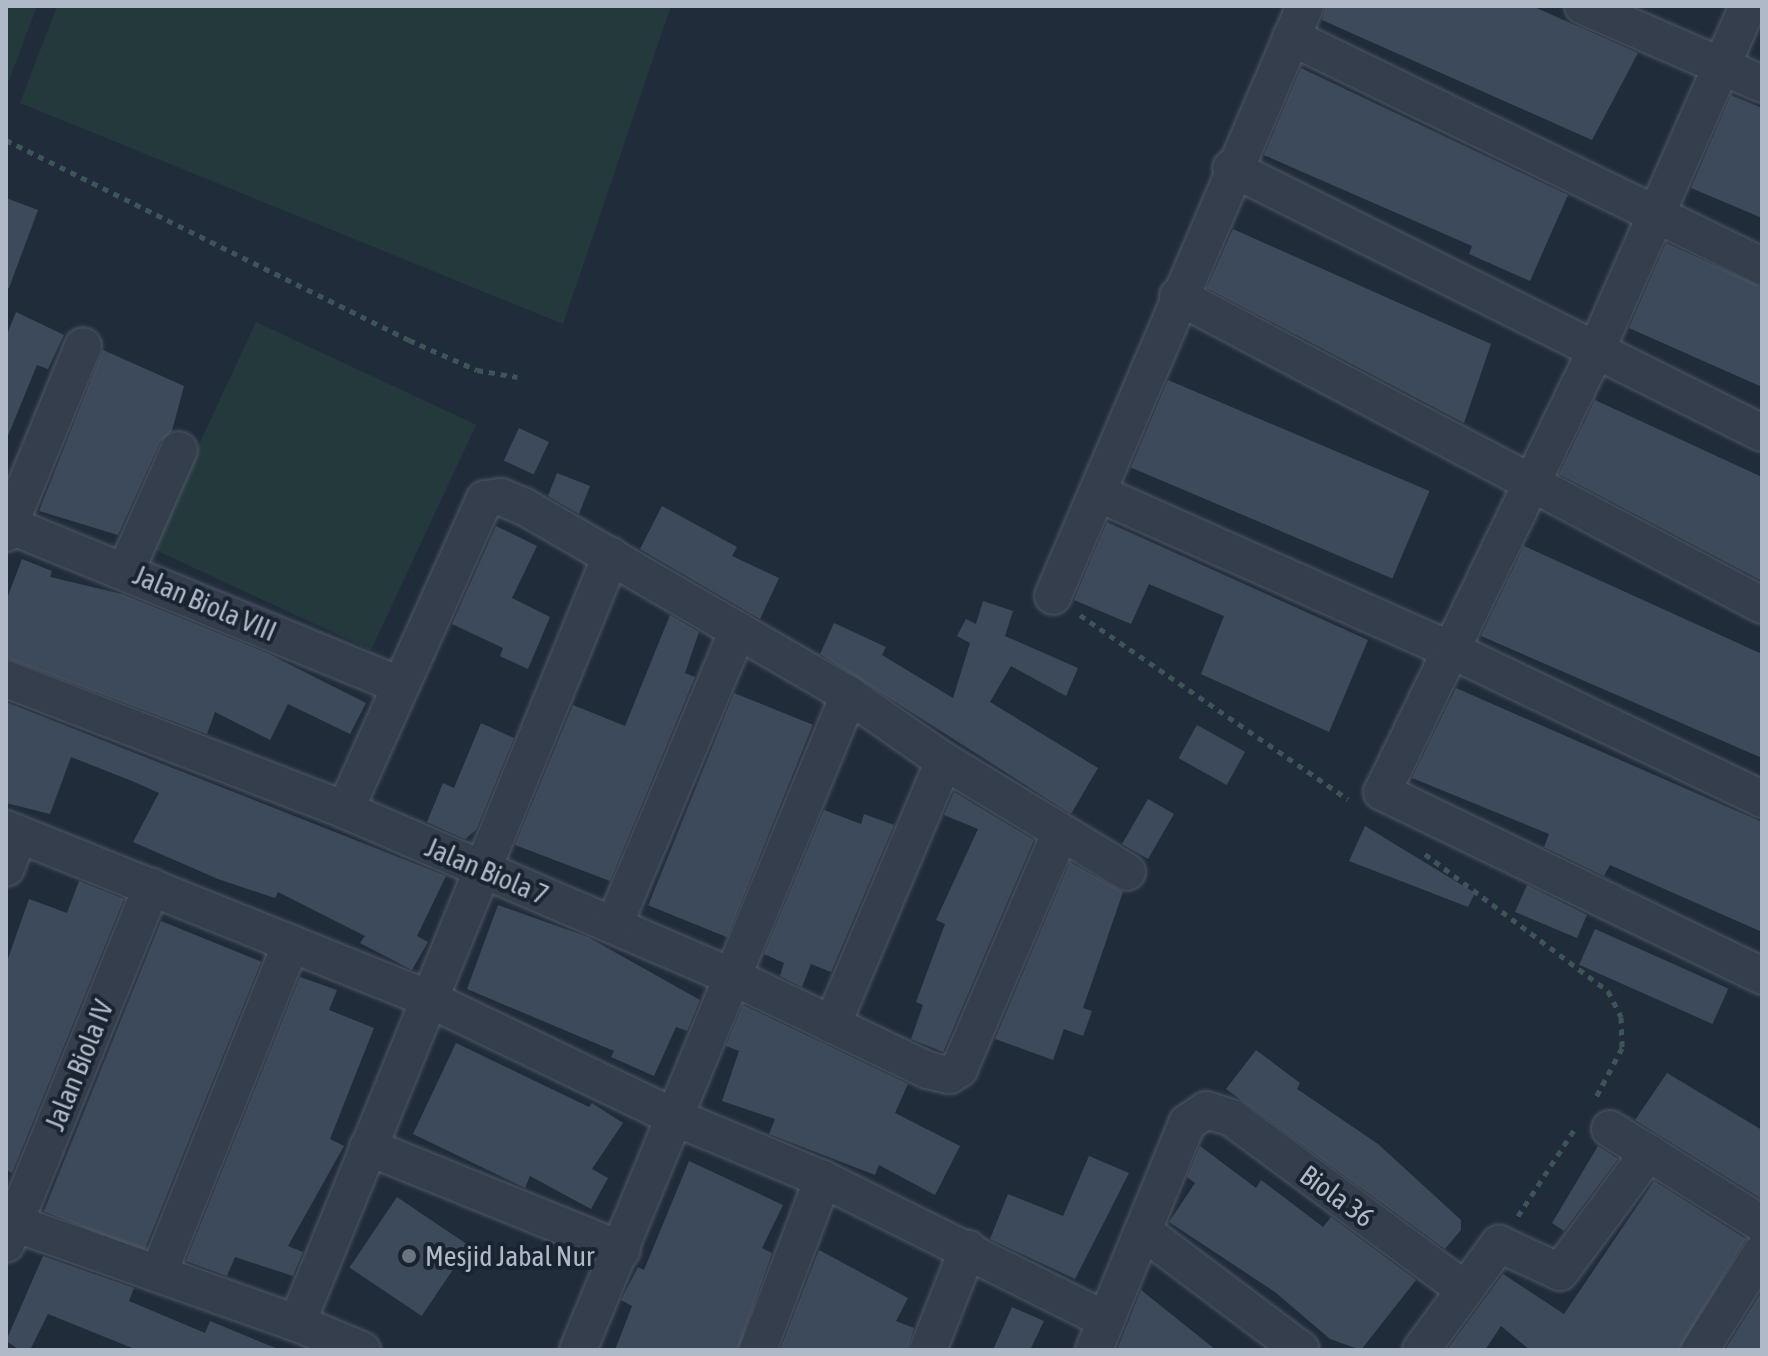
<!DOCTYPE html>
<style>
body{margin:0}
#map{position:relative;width:1768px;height:1356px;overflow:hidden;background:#212c3b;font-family:"Asap Condensed",sans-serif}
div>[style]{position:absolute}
.green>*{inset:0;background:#23393c;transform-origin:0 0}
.building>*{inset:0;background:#3d4a5b;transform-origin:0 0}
.path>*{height:5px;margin-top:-2.5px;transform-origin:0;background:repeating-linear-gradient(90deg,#3e5557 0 6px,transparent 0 12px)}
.roads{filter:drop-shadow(0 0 2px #505966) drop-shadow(0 0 2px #505966)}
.minor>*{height:36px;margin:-18px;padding:0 18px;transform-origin:18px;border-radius:18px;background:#353e4c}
.dots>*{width:22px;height:22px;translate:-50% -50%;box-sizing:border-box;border:4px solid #1a2330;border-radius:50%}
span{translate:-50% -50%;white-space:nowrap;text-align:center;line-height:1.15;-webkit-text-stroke:8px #1a2330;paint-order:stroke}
.street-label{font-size:28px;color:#b0b9c8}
.poi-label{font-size:28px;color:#b0b9c8}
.left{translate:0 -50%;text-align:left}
.frame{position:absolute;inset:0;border:8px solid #b0b9c8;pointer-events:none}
</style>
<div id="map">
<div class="green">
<i style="clip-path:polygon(6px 6px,37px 6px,6px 88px)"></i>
<i style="clip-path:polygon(57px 6px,671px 6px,563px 324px,20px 103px)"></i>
<i style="left:256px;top:322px;width:243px;height:249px;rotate:25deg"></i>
</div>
<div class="building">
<i style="clip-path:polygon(1326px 6px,1532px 6px,1638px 53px,1592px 140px,1322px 20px)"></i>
<i style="clip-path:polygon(1301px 68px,1568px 195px,1530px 281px,1469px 254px,1472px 246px,1264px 155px)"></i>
<i style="clip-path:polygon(1731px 95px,1762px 108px,1762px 218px,1691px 188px)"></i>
<i style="clip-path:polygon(6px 198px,38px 210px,9px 288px,6px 288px)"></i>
<i style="clip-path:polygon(1233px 229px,1491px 344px,1464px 423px,1207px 288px)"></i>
<i style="clip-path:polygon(1666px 243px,1762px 287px,1762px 387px,1629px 328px)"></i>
<i style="clip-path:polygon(16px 312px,64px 335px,48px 369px,37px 365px,7px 438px,6px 337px)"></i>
<i style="clip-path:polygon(103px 350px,184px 386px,172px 431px,160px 442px,118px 535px,39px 511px)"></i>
<i style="left:1168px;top:380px;width:284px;height:95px;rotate:23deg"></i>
<i style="clip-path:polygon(1595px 400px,1762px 477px,1762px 581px,1559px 474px)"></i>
<i style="left:519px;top:428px;width:33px;height:36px;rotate:25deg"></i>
<i style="clip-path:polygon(557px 473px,590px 486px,579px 514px,548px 496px)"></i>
<i style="clip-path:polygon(662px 506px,737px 547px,732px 556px,779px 578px,760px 619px,640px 549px)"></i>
<i style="clip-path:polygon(1107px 522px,1368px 640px,1329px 732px,1201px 674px,1224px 616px,1149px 584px,1131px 624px,1074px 600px)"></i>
<i style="clip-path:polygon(496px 526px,537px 546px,512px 598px,550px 617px,528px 669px,500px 656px,503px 648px,452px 624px)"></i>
<i style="clip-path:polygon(1524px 546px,1762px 654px,1762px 758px,1481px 636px)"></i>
<i style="clip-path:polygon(22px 559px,52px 571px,50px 577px,122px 594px,269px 654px,366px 703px,350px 734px,288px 704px,270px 740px,215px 712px,207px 734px,6px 658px,6px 601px)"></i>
<i style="clip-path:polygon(983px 601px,1013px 611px,1005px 636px,1078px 668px,1066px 696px,1011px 666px,990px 702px,1098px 768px,1071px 814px,820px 654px,834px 623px,886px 647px,882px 655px,953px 698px,970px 643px,957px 636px,966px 619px,976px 624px)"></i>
<i style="clip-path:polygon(670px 615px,699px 632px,685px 673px,695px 677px,610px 881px,515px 845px,573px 705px,625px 726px)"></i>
<i style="clip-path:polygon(1456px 688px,1762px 822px,1762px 932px,1610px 865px,1604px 876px,1544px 847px,1549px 834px,1412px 778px)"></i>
<i style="left:734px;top:693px;width:85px;height:229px;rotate:22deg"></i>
<i style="clip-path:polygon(6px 702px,446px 876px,417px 936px,428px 942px,412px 970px,360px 943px,365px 936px,278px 892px,275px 898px,218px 879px,133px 842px,159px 793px,132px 781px,71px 757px,50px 814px,6px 803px)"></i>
<i style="clip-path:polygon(481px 723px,514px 738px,476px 830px,465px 839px,427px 822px,443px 783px,454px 788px)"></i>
<i style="left:1197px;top:725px;width:55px;height:38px;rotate:29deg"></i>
<i style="clip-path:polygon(954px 792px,1034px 840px,943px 1052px,911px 1039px,923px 1005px,916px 1002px,945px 924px,936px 920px,978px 829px,944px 815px)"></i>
<i style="left:1148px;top:799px;width:30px;height:52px;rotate:30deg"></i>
<i style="clip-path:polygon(824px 810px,861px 824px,864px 814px,894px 825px,831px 972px,811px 964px,802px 987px,780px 976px,784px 963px,764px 954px)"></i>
<i style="clip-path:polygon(1365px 826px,1475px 893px,1468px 907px,1349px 861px)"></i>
<i style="clip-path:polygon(1070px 862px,1123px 892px,1083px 1008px,1092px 1011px,1083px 1036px,1064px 1029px,1053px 1060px,995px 1039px)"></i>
<i style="clip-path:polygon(79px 881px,124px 899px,12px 1173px,6px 1170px,6px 964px,29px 899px,67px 913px)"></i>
<i style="clip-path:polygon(1527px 885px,1587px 915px,1577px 938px,1515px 912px)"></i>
<i style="clip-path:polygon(498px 905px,588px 937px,700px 1000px,687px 1031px,676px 1027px,654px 1076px,611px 1057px,614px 1051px,467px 989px)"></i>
<i style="left:161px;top:921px;width:108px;height:313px;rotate:22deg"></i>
<i style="left:1595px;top:929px;width:146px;height:39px;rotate:24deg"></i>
<i style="clip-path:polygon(300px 977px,337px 990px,329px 1010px,374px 1028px,330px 1139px,344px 1146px,288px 1246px,303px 1252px,293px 1276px,235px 1257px,227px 1276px,186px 1261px)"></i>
<i style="clip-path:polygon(743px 1005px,908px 1084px,895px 1113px,960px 1146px,935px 1195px,879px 1165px,875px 1175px,769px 1134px,775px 1119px,722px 1101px,739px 1051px,726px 1046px)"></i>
<i style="clip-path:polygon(456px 1043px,589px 1107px,592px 1103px,623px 1123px,592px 1169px,608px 1178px,591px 1209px,530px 1176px,525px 1188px,413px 1134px)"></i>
<i style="clip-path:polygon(1256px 1050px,1300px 1083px,1297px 1089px,1378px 1144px,1461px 1220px,1461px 1230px,1445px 1249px,1226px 1089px)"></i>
<i style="clip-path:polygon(1667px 1073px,1762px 1130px,1762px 1199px,1635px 1120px)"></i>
<i style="clip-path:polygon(1200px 1146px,1256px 1188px,1261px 1180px,1323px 1227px,1331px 1217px,1416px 1280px,1361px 1350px,1330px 1339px,1275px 1292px,1169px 1222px,1195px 1183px,1187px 1177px)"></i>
<i style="clip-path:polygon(1598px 1146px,1618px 1159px,1564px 1231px,1552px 1223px)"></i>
<i style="clip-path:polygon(1089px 1156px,1129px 1173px,1075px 1279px,990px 1239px,1008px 1194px,1063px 1216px)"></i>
<i style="clip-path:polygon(689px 1161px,783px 1205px,762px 1248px,772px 1253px,738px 1350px,615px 1350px,632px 1306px,621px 1300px,638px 1267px,644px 1270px)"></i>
<i style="clip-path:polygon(1654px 1181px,1746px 1239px,1679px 1350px,1530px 1350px,1501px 1326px,1485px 1350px,1447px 1350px,1503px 1274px,1564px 1314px)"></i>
<i style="left:397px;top:1197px;width:87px;height:85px;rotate:34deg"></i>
<i style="clip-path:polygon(819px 1250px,908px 1298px,896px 1321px,914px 1328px,907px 1350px,780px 1350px)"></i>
<i style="clip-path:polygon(43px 1256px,134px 1288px,129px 1301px,205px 1333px,210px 1321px,280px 1350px,137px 1350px,48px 1314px,30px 1350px,20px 1350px,6px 1341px)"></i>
<i style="clip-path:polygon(1141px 1290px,1216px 1350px,1117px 1350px)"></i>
<i style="clip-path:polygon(1762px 1291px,1762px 1350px,1725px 1350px)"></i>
<i style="clip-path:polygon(1012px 1307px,1044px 1321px,1030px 1350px,993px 1350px)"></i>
</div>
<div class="path">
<i style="left:6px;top:140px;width:450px;rotate:26.4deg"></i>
<i style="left:409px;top:340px;width:74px;rotate:23.8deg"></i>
<i style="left:477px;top:370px;width:41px;rotate:9.9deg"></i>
<i style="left:1080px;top:615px;width:325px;rotate:34.5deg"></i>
<i style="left:1425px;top:854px;width:229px;rotate:36.8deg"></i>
<i style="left:1608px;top:991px;width:29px;rotate:63deg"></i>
<i style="left:1621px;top:1017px;width:31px;rotate:88deg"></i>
<i style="left:1622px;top:1048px;width:58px;rotate:117.9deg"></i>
<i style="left:1518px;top:1216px;width:106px;rotate:-56.9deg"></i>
</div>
<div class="roads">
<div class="minor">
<i style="left:1583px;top:6px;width:195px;rotate:23.5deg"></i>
<i style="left:1748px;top:6px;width:374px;rotate:113.8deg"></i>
<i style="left:1597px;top:348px;width:493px;rotate:115.8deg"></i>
<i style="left:1382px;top:792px;width:422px;rotate:25.8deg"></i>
<i style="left:1291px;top:37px;width:524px;rotate:25.93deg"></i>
<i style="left:1231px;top:168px;width:593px;rotate:26.52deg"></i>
<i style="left:1178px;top:296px;width:661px;rotate:27.88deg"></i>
<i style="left:1100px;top:494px;width:384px;rotate:24deg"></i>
<i style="left:1451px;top:650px;width:345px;rotate:25.6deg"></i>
<i style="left:9px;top:525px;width:422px;rotate:22.3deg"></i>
<i style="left:6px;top:533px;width:202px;rotate:-67.6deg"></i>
<i style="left:126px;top:570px;width:131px;rotate:-66.2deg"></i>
<i style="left:1053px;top:596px;width:642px;rotate:-66.87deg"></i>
<i style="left:6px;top:679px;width:363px;rotate:21.1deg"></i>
<i style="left:345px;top:810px;width:420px;rotate:23.3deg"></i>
<i style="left:731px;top:976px;width:217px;rotate:25.6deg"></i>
<i style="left:927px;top:1070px;width:23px;rotate:13deg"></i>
<i style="left:949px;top:1075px;width:12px;rotate:-31deg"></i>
<i style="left:959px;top:1069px;width:257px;rotate:-66.8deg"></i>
<i style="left:944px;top:761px;width:214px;rotate:31.2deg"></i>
<i style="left:345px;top:810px;width:341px;rotate:-65.8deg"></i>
<i style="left:485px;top:499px;width:16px;rotate:-7deg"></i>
<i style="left:501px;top:497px;width:26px;rotate:23deg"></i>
<i style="left:525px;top:507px;width:375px;rotate:30.1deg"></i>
<i style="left:849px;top:695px;width:116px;rotate:34.8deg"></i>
<i style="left:944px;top:761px;width:287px;rotate:113deg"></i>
<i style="left:6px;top:829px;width:456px;rotate:21.9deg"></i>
<i style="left:429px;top:999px;width:272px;rotate:25.7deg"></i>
<i style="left:674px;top:1117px;width:161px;rotate:22.6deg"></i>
<i style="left:823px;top:1179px;width:316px;rotate:26.5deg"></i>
<i style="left:1106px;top:1320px;width:213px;rotate:-67.6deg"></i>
<i style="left:1187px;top:1123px;width:23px;rotate:-34deg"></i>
<i style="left:1206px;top:1110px;width:27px;rotate:17deg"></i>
<i style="left:1232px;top:1118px;width:288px;rotate:36.4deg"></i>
<i style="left:6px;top:868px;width:36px;rotate:-69deg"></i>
<i style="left:614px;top:925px;width:320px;rotate:-67.2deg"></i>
<i style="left:1610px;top:1129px;width:179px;rotate:32deg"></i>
<i style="left:368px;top:1147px;width:274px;rotate:22.1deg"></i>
<i style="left:14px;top:1223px;width:300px;rotate:19.5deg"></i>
<i style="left:1144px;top:1232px;width:196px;rotate:36.9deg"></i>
<i style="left:6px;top:1244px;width:386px;rotate:-67.8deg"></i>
<i style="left:159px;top:1272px;width:354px;rotate:-68.1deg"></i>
<i style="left:362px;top:1350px;width:70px;rotate:-157.4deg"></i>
<i style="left:297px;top:1323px;width:829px;rotate:-67.74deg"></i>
<i style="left:578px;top:1350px;width:709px;rotate:-67.52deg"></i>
<i style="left:758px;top:1350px;width:183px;rotate:-69.2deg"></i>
<i style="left:928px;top:1350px;width:109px;rotate:-68.4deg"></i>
<i style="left:1094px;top:1350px;width:32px;rotate:-68deg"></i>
<i style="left:1421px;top:1350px;width:132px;rotate:-53.7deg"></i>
<i style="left:1499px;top:1244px;width:67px;rotate:24.7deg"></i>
<i style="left:1560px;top:1272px;width:149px;rotate:-53.4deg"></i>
<i style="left:1700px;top:1350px;width:116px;rotate:-57.7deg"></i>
</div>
</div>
<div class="dots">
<i style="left:409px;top:1256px;background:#6b7280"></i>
</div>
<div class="street-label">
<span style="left:205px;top:603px;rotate:23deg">Jalan Biola VIII</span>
<span style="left:487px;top:871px;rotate:23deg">Jalan Biola 7</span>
<span style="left:79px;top:1065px;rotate:-68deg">Jalan Biola IV</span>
<span style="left:1337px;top:1196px;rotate:36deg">Biola 36</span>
</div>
<div class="poi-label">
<span class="left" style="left:425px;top:1256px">Mesjid Jabal Nur</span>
</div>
<div class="frame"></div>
</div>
